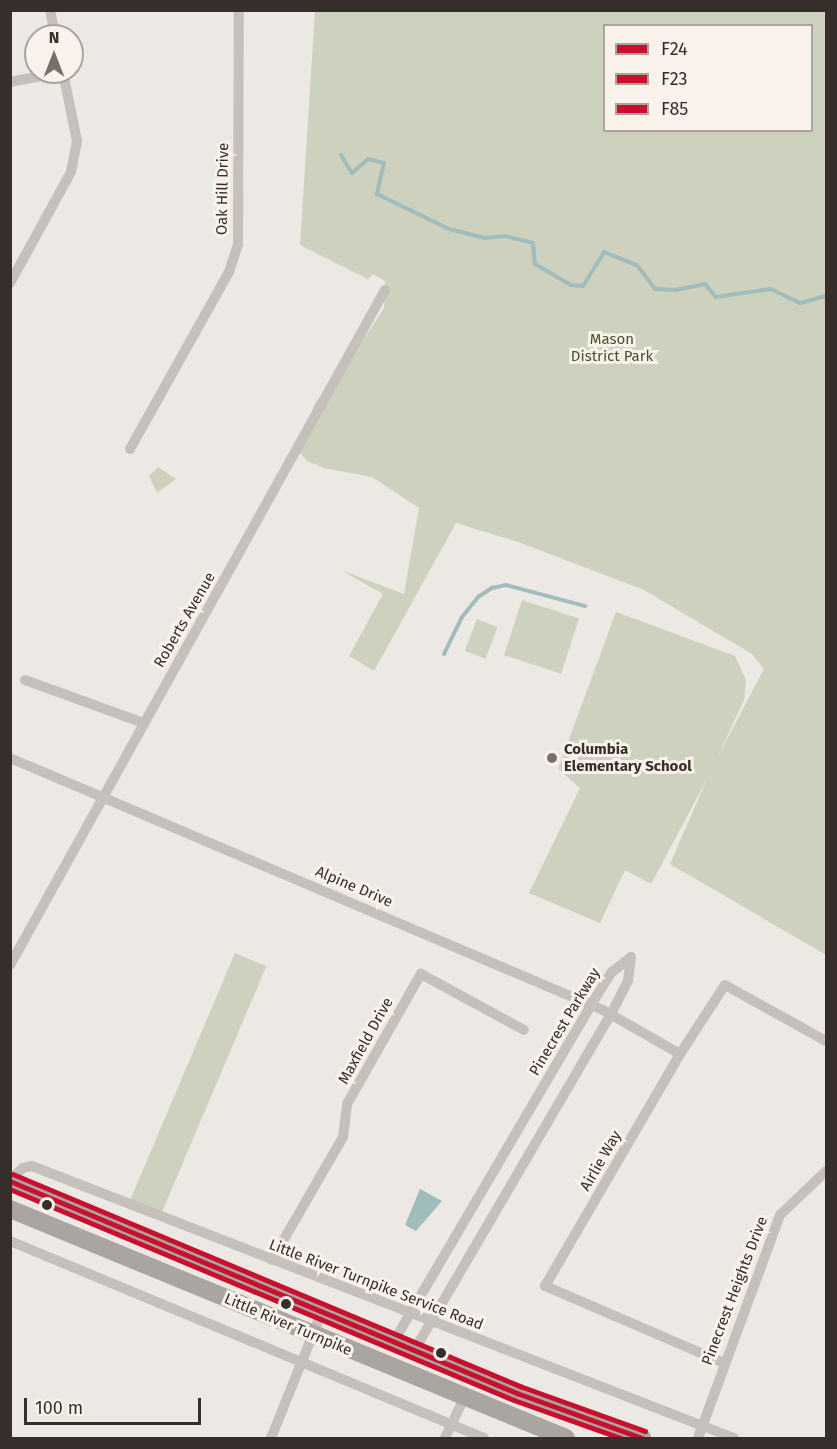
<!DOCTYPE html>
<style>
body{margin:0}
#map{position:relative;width:837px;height:1449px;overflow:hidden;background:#ece8e3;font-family:"Fira Sans",sans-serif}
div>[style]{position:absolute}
.green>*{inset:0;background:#cdd1be;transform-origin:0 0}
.water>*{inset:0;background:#a0bcbc}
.stream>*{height:4px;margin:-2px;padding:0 2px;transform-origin:2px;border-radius:2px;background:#a0bcbc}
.minor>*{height:10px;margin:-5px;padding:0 5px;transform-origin:5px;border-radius:5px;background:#c6c0bc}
.primary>*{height:18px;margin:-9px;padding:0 9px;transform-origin:9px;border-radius:9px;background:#aba5a1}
.bus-1>*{height:4.5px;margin:-2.25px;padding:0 2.25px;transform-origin:2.25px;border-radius:2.25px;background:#c8102e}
.bus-2>*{height:4.5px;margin:-2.25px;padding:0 2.25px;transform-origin:2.25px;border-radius:2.25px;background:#c8102e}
.bus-3>*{height:4.5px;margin:-2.25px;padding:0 2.25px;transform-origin:2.25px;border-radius:2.25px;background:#c8102e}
.dots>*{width:16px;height:16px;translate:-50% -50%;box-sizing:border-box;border:3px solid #f8f2eb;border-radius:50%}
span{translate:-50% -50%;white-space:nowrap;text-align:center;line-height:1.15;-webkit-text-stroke:6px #f8f2eb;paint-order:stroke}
.street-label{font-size:15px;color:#362e2a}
.park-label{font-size:15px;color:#465230}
.poi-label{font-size:15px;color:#362e2a;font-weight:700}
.left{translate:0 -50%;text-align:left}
.frame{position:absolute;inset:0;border:12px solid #362e2a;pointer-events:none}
.legend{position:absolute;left:603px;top:24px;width:210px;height:108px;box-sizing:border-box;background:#f8f2eb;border:2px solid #aaa49e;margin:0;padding:8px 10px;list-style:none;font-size:18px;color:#362e2a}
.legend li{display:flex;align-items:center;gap:12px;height:30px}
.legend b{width:30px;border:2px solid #aaa49e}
.north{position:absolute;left:24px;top:24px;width:60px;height:60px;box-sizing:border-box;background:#f8f2eb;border:2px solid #aaa49e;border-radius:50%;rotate:0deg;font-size:16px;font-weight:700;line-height:24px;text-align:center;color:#362e2a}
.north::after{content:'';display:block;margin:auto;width:21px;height:27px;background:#766f6b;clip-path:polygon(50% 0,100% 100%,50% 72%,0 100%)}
.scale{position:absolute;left:24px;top:1398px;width:177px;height:27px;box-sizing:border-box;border:3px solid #362e2a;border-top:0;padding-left:8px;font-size:18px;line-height:21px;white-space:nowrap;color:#362e2a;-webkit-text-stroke:4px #f8f2eb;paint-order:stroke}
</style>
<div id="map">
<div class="green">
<i style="clip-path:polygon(evenodd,315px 11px,826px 11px,826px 955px,670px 864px,707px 779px,651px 884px,625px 870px,600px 923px,529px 893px,580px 788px,558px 769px,616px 612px,735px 656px,746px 680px,744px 700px,717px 758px,764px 669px,752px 654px,644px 590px,521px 543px,456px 523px,374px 671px,349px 656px,383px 594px,341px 570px,404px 594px,419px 508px,372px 477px,324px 468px,307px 461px,298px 451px,315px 403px,337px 378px,375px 322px,384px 308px,385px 290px,385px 281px,373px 274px,368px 279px,300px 245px,315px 11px,604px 26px,812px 26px,812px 130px,604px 130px,604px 26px)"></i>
<i style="clip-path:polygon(158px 467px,176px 479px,157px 493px,149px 476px)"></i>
<i style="left:522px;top:600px;width:60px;height:58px;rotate:18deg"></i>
<i style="left:477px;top:619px;width:22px;height:34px;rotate:21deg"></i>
<i style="left:235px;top:953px;width:34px;height:275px;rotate:23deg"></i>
</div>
<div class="water">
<i style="clip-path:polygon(420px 1189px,442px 1201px,416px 1231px,405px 1225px)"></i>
</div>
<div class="stream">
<i style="left:341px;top:155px;width:21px;rotate:59deg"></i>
<i style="left:352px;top:173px;width:21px;rotate:-41deg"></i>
<i style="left:368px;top:159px;width:16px;rotate:14deg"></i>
<i style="left:384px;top:163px;width:32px;rotate:103deg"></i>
<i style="left:377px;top:194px;width:80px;rotate:25.9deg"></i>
<i style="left:449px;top:229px;width:38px;rotate:14deg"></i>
<i style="left:486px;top:238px;width:19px;rotate:-6deg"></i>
<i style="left:505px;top:236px;width:29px;rotate:14deg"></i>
<i style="left:533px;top:243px;width:21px;rotate:85deg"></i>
<i style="left:535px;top:264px;width:42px;rotate:30.3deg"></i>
<i style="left:571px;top:285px;width:12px;rotate:5deg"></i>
<i style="left:583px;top:286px;width:40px;rotate:-58deg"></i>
<i style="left:604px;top:252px;width:35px;rotate:22deg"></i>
<i style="left:637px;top:265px;width:30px;rotate:53deg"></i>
<i style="left:655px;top:289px;width:20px;rotate:3deg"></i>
<i style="left:675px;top:290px;width:31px;rotate:-11deg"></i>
<i style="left:705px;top:284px;width:17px;rotate:50deg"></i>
<i style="left:716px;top:297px;width:56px;rotate:-8.3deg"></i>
<i style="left:771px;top:289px;width:32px;rotate:26deg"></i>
<i style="left:800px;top:303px;width:27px;rotate:-15deg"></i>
<i style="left:444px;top:654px;width:41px;rotate:-64.1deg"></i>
<i style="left:462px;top:617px;width:26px;rotate:-51deg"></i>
<i style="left:478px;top:597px;width:17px;rotate:-33deg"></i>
<i style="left:492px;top:588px;width:14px;rotate:-12deg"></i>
<i style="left:506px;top:585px;width:82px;rotate:14.9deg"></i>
</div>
<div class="minor">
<i style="left:50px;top:10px;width:26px;rotate:79deg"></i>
<i style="left:10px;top:82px;width:53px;rotate:-10.9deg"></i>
<i style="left:10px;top:283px;width:127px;rotate:-61.2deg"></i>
<i style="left:71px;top:172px;width:32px;rotate:-79deg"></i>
<i style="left:77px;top:141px;width:70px;rotate:-101.5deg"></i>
<i style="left:130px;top:449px;width:203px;rotate:-60.8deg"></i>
<i style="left:229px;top:272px;width:29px;rotate:-72deg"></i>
<i style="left:238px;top:244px;width:234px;rotate:-89.8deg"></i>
<i style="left:25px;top:680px;width:127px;rotate:19.9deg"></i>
<i style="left:10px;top:758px;width:644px;rotate:23.02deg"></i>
<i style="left:603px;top:1010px;width:89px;rotate:29.7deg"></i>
<i style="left:10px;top:965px;width:772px;rotate:-60.95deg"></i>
<i style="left:10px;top:1180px;width:18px;rotate:-43deg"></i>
<i style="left:23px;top:1168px;width:9px;rotate:-13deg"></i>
<i style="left:32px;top:1166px;width:753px;rotate:21.18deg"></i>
<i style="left:10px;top:1241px;width:513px;rotate:22.57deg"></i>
<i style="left:272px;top:1260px;width:142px;rotate:-60deg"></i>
<i style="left:343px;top:1137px;width:33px;rotate:-83deg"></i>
<i style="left:347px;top:1104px;width:150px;rotate:-60.4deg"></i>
<i style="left:421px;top:974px;width:117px;rotate:28.5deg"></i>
<i style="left:394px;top:1341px;width:389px;rotate:-59.6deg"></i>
<i style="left:591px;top:1005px;width:39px;rotate:-58deg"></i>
<i style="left:612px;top:972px;width:24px;rotate:-38deg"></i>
<i style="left:414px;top:1351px;width:390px;rotate:-59.7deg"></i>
<i style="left:611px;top:1014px;width:37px;rotate:-63deg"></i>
<i style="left:628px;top:981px;width:24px;rotate:-83deg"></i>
<i style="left:724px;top:1363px;width:195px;rotate:-156.7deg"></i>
<i style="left:545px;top:1286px;width:268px;rotate:-59.8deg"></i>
<i style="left:680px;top:1054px;width:82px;rotate:-56.9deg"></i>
<i style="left:725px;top:985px;width:115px;rotate:29deg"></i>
<i style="left:271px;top:1438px;width:136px;rotate:-68deg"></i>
<i style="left:445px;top:1438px;width:44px;rotate:-64.6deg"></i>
<i style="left:698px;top:1438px;width:238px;rotate:-69.8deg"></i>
<i style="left:780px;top:1215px;width:64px;rotate:-43.7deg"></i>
</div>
<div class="primary">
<i style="left:10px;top:1181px;width:550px;rotate:22.69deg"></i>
<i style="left:517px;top:1393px;width:133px;rotate:19.8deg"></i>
<i style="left:10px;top:1209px;width:601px;rotate:22.39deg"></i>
</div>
<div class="bus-1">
<i style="left:10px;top:1181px;width:550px;rotate:22.69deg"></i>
<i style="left:517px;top:1393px;width:133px;rotate:19.8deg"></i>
</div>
<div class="bus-2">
<i style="left:10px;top:1189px;width:546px;rotate:22.72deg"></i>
<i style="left:514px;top:1400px;width:114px;rotate:19.6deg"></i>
</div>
<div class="bus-3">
<i style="left:13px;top:1174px;width:550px;rotate:22.69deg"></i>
<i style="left:520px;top:1386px;width:133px;rotate:19.8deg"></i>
</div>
<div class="dots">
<i style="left:552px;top:758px;background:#766f6b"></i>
<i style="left:47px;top:1205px;background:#362e2a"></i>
<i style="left:286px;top:1304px;background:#362e2a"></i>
<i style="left:441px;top:1353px;background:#362e2a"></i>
</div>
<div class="street-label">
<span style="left:223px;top:189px;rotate:-89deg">Oak Hill Drive</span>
<span style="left:185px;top:620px;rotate:-60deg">Roberts Avenue</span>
<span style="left:354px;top:887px;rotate:23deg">Alpine Drive</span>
<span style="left:565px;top:1022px;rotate:-59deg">Pinecrest Parkway</span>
<span style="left:366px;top:1041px;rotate:-61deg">Maxfield Drive</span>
<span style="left:601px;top:1161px;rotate:-60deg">Airlie Way</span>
<span style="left:376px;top:1285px;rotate:21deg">Little River Turnpike Service Road</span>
<span style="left:735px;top:1291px;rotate:-69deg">Pinecrest Heights Drive</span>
<span style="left:288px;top:1325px;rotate:23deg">Little River Turnpike</span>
</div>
<div class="park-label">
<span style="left:612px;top:348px">Mason<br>District Park</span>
</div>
<div class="poi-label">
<span class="left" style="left:564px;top:758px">Columbia<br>Elementary School</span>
</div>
<div class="frame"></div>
<ul class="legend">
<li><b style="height:8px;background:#c8102e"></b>F24</li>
<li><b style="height:8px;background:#c8102e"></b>F23</li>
<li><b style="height:8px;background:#c8102e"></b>F85</li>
</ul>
<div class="north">N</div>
<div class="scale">100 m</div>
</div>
